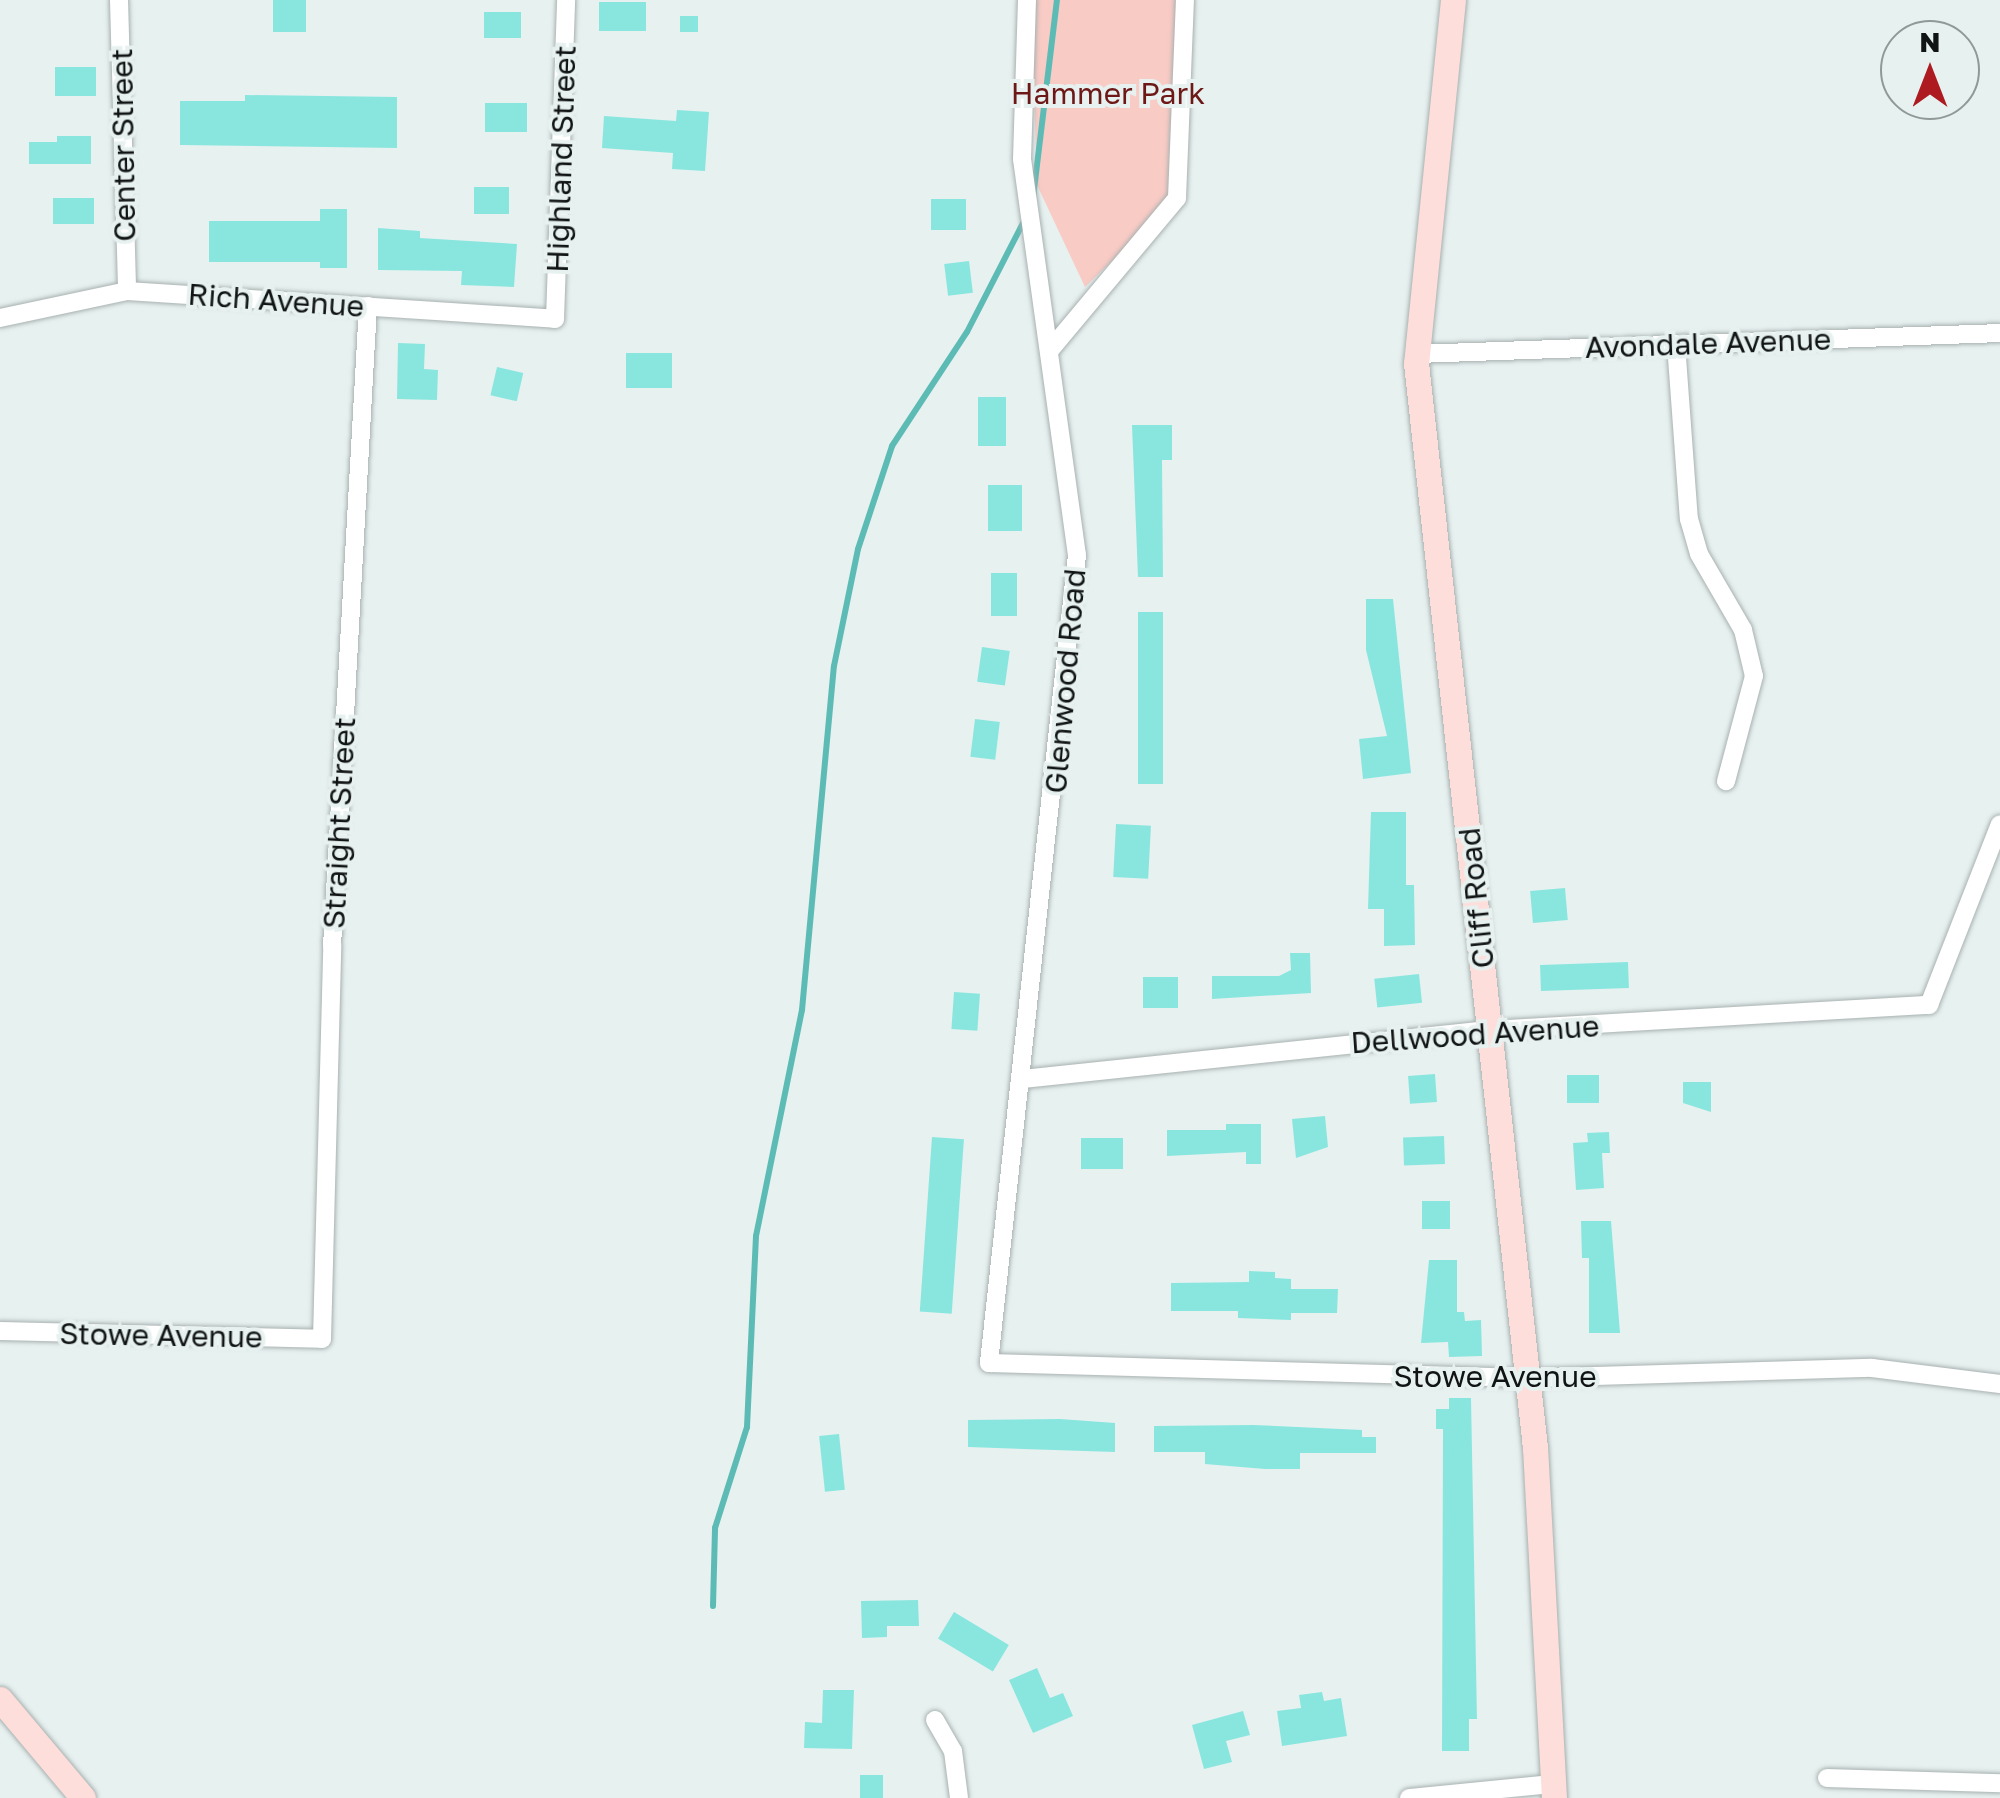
<!DOCTYPE html>
<style>
body{margin:0}
#map{position:relative;width:2000px;height:1798px;overflow:hidden;background:#e7f1f0;font-family:"Golos Text",sans-serif}
div>[style]{position:absolute}
.green>*{inset:0;background:#f9cbc5}
.stream>*{height:6px;margin:-3px;padding:0 3px;transform-origin:3px;border-radius:3px;background:#5dbbb5}
.building>*{inset:0;background:#89e6df;transform-origin:0 0}
.roads{filter:drop-shadow(0 0 2px #a8b1b0) drop-shadow(0 0 2px #a8b1b0)}
.street>*{height:18px;margin:-9px;padding:0 9px;transform-origin:9px;border-radius:9px;background:#fff}
.secondary>*{height:25px;margin:-12.5px;padding:0 12.5px;transform-origin:12.5px;border-radius:12.5px;background:#fddedb}
span{translate:-50% -50%;white-space:nowrap;text-align:center;line-height:1.15;-webkit-text-stroke:8px #e7f1f0;paint-order:stroke}
.park-label{font-size:30px;color:#6d1817}
.street-label{font-size:30px;color:#111414}
.north{position:absolute;left:1880px;top:20px;width:100px;height:100px;box-sizing:border-box;background:#e7f1f0;border:2px solid #919998;border-radius:50%;rotate:0deg;font-size:28px;font-weight:700;line-height:40px;text-align:center;color:#111414}
.north::after{content:'';display:block;margin:auto;width:35px;height:45px;background:#ad1b20;clip-path:polygon(50% 0,100% 100%,50% 72%,0 100%)}
</style>
<div id="map">
<div class="green">
<i style="clip-path:polygon(1031px 0,1185px 0,1177px 198px,1085px 287px,1037px 185px)"></i>
</div>
<div class="stream">
<i style="left:1033px;top:198px;width:199px;rotate:-83.1deg"></i>
<i style="left:713px;top:1606px;width:78px;rotate:-88.5deg"></i>
<i style="left:715px;top:1528px;width:106px;rotate:-72.4deg"></i>
<i style="left:747px;top:1427px;width:191px;rotate:-87.3deg"></i>
<i style="left:756px;top:1236px;width:231px;rotate:-78.5deg"></i>
<i style="left:802px;top:1010px;width:345px;rotate:-84.7deg"></i>
<i style="left:834px;top:666px;width:119px;rotate:-78.4deg"></i>
<i style="left:858px;top:549px;width:108px;rotate:-71.7deg"></i>
<i style="left:892px;top:446px;width:136px;rotate:-56.7deg"></i>
<i style="left:967px;top:332px;width:127px;rotate:-62.8deg"></i>
</div>
<div class="building">
<i style="left:273px;top:0;width:33px;height:32px"></i>
<i style="left:599px;top:2px;width:47px;height:29px"></i>
<i style="left:484px;top:12px;width:37px;height:26px"></i>
<i style="left:680px;top:16px;width:18px;height:16px"></i>
<i style="left:55px;top:67px;width:41px;height:29px"></i>
<i style="clip-path:polygon(245px 95px,397px 97px,397px 148px,180px 145px,180px 101px,245px 101px)"></i>
<i style="left:485px;top:103px;width:42px;height:29px"></i>
<i style="clip-path:polygon(677px 110px,709px 112px,705px 171px,672px 169px,673px 153px,602px 148px,604px 116px,676px 121px)"></i>
<i style="clip-path:polygon(57px 136px,91px 136px,91px 164px,29px 164px,29px 142px,57px 142px)"></i>
<i style="left:474px;top:187px;width:35px;height:27px"></i>
<i style="left:53px;top:198px;width:41px;height:26px"></i>
<i style="left:931px;top:199px;width:35px;height:31px"></i>
<i style="clip-path:polygon(320px 209px,347px 209px,347px 268px,320px 268px,320px 262px,209px 262px,209px 221px,320px 221px)"></i>
<i style="clip-path:polygon(378px 228px,420px 231px,420px 238px,517px 244px,514px 287px,461px 285px,462px 271px,378px 270px)"></i>
<i style="left:969px;top:261px;width:32px;height:25px;rotate:83deg"></i>
<i style="clip-path:polygon(398px 343px,425px 344px,424px 369px,438px 370px,437px 400px,397px 399px)"></i>
<i style="left:626px;top:353px;width:46px;height:35px"></i>
<i style="left:497px;top:367px;width:27px;height:29px;rotate:13deg"></i>
<i style="left:978px;top:397px;width:28px;height:49px"></i>
<i style="clip-path:polygon(1132px 425px,1172px 425px,1172px 460px,1162px 460px,1163px 577px,1138px 577px)"></i>
<i style="left:988px;top:485px;width:34px;height:46px"></i>
<i style="left:991px;top:573px;width:26px;height:43px"></i>
<i style="clip-path:polygon(1366px 599px,1393px 599px,1411px 773px,1363px 779px,1359px 739px,1387px 736px,1366px 650px)"></i>
<i style="left:1138px;top:612px;width:25px;height:172px"></i>
<i style="left:982px;top:647px;width:28px;height:35px;rotate:8deg"></i>
<i style="left:975px;top:719px;width:25px;height:38px;rotate:7deg"></i>
<i style="clip-path:polygon(1371px 812px,1406px 812px,1406px 885px,1414px 885px,1415px 945px,1384px 946px,1384px 909px,1368px 909px)"></i>
<i style="left:1116px;top:824px;width:35px;height:53px;rotate:3deg"></i>
<i style="left:1565px;top:888px;width:32px;height:35px;rotate:85deg"></i>
<i style="clip-path:polygon(1290px 953px,1310px 953px,1311px 993px,1212px 999px,1212px 976px,1279px 976px,1291px 970px)"></i>
<i style="left:1628px;top:962px;width:26px;height:88px;rotate:88deg"></i>
<i style="left:1419px;top:974px;width:29px;height:45px;rotate:84deg"></i>
<i style="left:1143px;top:977px;width:35px;height:31px"></i>
<i style="left:954px;top:992px;width:26px;height:37px;rotate:4deg"></i>
<i style="left:1435px;top:1074px;width:28px;height:27px;rotate:86deg"></i>
<i style="left:1567px;top:1075px;width:32px;height:28px"></i>
<i style="clip-path:polygon(1683px 1082px,1711px 1082px,1711px 1112px,1683px 1103px)"></i>
<i style="clip-path:polygon(1325px 1116px,1328px 1147px,1296px 1158px,1292px 1119px)"></i>
<i style="clip-path:polygon(1226px 1124px,1261px 1124px,1261px 1164px,1246px 1164px,1246px 1152px,1167px 1156px,1167px 1130px,1226px 1130px)"></i>
<i style="clip-path:polygon(1609px 1132px,1610px 1153px,1602px 1153px,1604px 1188px,1576px 1190px,1573px 1143px,1588px 1142px,1587px 1133px)"></i>
<i style="left:1444px;top:1136px;width:28px;height:41px;rotate:88deg"></i>
<i style="left:932px;top:1137px;width:32px;height:175px;rotate:4deg"></i>
<i style="left:1081px;top:1138px;width:42px;height:31px"></i>
<i style="left:1422px;top:1201px;width:28px;height:28px"></i>
<i style="clip-path:polygon(1581px 1221px,1611px 1221px,1620px 1333px,1589px 1333px,1589px 1258px,1582px 1258px)"></i>
<i style="clip-path:polygon(1429px 1260px,1457px 1260px,1457px 1312px,1464px 1312px,1465px 1321px,1481px 1320px,1482px 1356px,1449px 1357px,1448px 1342px,1421px 1343px)"></i>
<i style="clip-path:polygon(1249px 1271px,1275px 1272px,1275px 1278px,1291px 1279px,1291px 1289px,1338px 1289px,1337px 1313px,1291px 1313px,1291px 1320px,1238px 1318px,1238px 1311px,1171px 1311px,1171px 1283px,1249px 1282px)"></i>
<i style="clip-path:polygon(1449px 1398px,1471px 1398px,1477px 1719px,1469px 1719px,1469px 1751px,1442px 1751px,1443px 1429px,1436px 1429px,1436px 1409px,1449px 1409px)"></i>
<i style="clip-path:polygon(1060px 1419px,1115px 1423px,1115px 1452px,968px 1447px,968px 1420px)"></i>
<i style="clip-path:polygon(1253px 1425px,1362px 1430px,1362px 1437px,1376px 1437px,1376px 1453px,1300px 1453px,1300px 1469px,1265px 1469px,1205px 1464px,1205px 1452px,1154px 1452px,1154px 1426px)"></i>
<i style="left:839px;top:1434px;width:56px;height:20px;rotate:84deg"></i>
<i style="clip-path:polygon(918px 1600px,919px 1626px,887px 1626px,887px 1637px,862px 1638px,861px 1601px)"></i>
<i style="left:954px;top:1612px;width:64px;height:31px;rotate:31deg"></i>
<i style="clip-path:polygon(1037px 1668px,1050px 1698px,1063px 1693px,1073px 1716px,1033px 1733px,1009px 1680px)"></i>
<i style="clip-path:polygon(823px 1690px,854px 1690px,852px 1749px,804px 1748px,805px 1722px,822px 1723px)"></i>
<i style="clip-path:polygon(1322px 1692px,1324px 1701px,1341px 1698px,1347px 1736px,1282px 1746px,1277px 1711px,1301px 1708px,1299px 1695px)"></i>
<i style="clip-path:polygon(1243px 1711px,1250px 1735px,1226px 1741px,1232px 1762px,1204px 1769px,1192px 1725px)"></i>
<i style="left:860px;top:1775px;width:23px;height:23px"></i>
</div>
<div class="roads">
<div class="street">
<i style="left:119px;top:0;width:291px;rotate:88.4deg"></i>
<i style="left:1027px;top:0;width:159px;rotate:91.8deg"></i>
<i style="left:1022px;top:159px;width:400px;rotate:82.1deg"></i>
<i style="left:1077px;top:555px;width:813px;rotate:96.22deg"></i>
<i style="left:989px;top:1363px;width:539px;rotate:1.59deg"></i>
<i style="left:1528px;top:1378px;width:344px;rotate:-1.7deg"></i>
<i style="left:1872px;top:1368px;width:129px;rotate:7.1deg"></i>
<i style="left:0;top:318px;width:130px;rotate:-12deg"></i>
<i style="left:127px;top:291px;width:429px;rotate:3.7deg"></i>
<i style="left:555px;top:319px;width:319px;rotate:-88deg"></i>
<i style="left:1676px;top:344px;width:175px;rotate:85.8deg"></i>
<i style="left:1689px;top:519px;width:36px;rotate:74deg"></i>
<i style="left:1699px;top:554px;width:88px;rotate:59.9deg"></i>
<i style="left:1743px;top:630px;width:47px;rotate:76.6deg"></i>
<i style="left:1754px;top:676px;width:109px;rotate:104.9deg"></i>
<i style="left:1050px;top:350px;width:198px;rotate:-50.1deg"></i>
<i style="left:1177px;top:198px;width:198px;rotate:-87.7deg"></i>
<i style="left:1417px;top:354px;width:583px;rotate:-2.06deg"></i>
<i style="left:1022px;top:1079px;width:472px;rotate:-6deg"></i>
<i style="left:1491px;top:1030px;width:439px;rotate:-3.3deg"></i>
<i style="left:1929px;top:1005px;width:194px;rotate:-68.6deg"></i>
<i style="left:0;top:1331px;width:322px;rotate:1.4deg"></i>
<i style="left:322px;top:1339px;width:393px;rotate:-88.5deg"></i>
<i style="left:332px;top:946px;width:641px;rotate:-86.78deg"></i>
<i style="left:935px;top:1720px;width:36px;rotate:60deg"></i>
<i style="left:953px;top:1751px;width:47px;rotate:82.7deg"></i>
<i style="left:1827px;top:1778px;width:173px;rotate:1.7deg"></i>
<i style="left:1409px;top:1798px;width:145px;rotate:-5.6deg"></i>
</div>
<div class="secondary">
<i style="left:1453px;top:0;width:365px;rotate:95.8deg"></i>
<i style="left:1416px;top:363px;width:1091px;rotate:83.74deg"></i>
<i style="left:1535px;top:1447px;width:352px;rotate:86.9deg"></i>
<i style="left:0;top:1699px;width:129px;rotate:50deg"></i>
</div>
</div>
<div class="park-label">
<span style="left:1108px;top:93px">Hammer Park</span>
</div>
<div class="street-label">
<span style="left:123px;top:145px;rotate:-91deg">Center Street</span>
<span style="left:561px;top:159px;rotate:-88deg">Highland Street</span>
<span style="left:276px;top:300px;rotate:4deg">Rich Avenue</span>
<span style="left:1708px;top:343px;rotate:-2deg">Avondale Avenue</span>
<span style="left:1065px;top:681px;rotate:-85deg">Glenwood Road</span>
<span style="left:339px;top:823px;rotate:-87deg">Straight Street</span>
<span style="left:1476px;top:898px;rotate:-96deg">Cliff Road</span>
<span style="left:1475px;top:1034px;rotate:-4deg">Dellwood Avenue</span>
<span style="left:161px;top:1335px;rotate:1deg">Stowe Avenue</span>
<span style="left:1495px;top:1376px">Stowe Avenue</span>
</div>
<div class="north">N</div>
</div>
